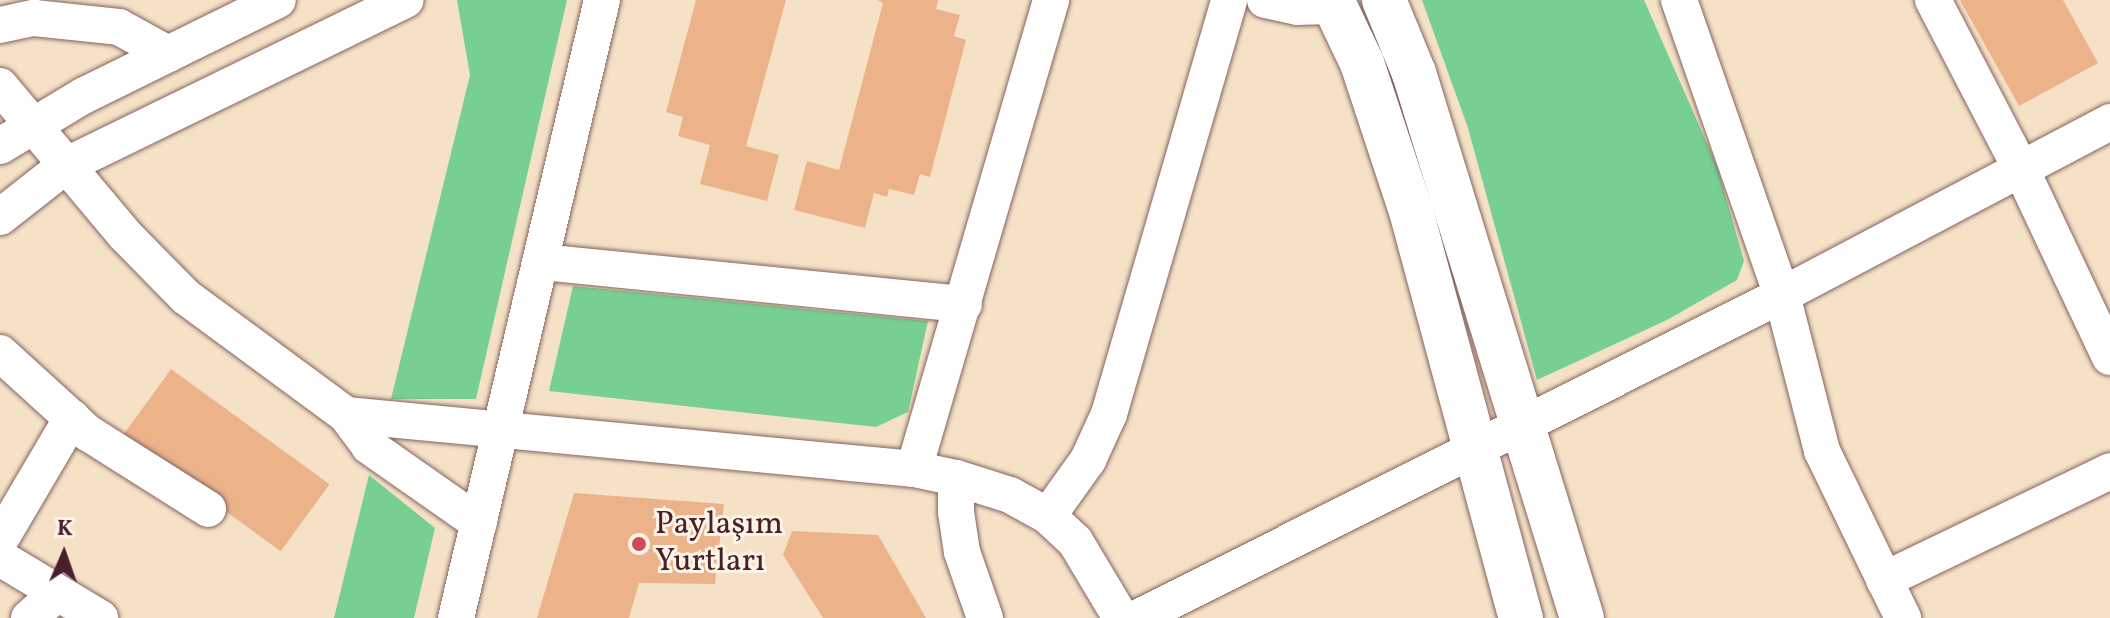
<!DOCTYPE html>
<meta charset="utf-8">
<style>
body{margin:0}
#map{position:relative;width:2110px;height:618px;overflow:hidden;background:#f5e2c6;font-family:Vollkorn,serif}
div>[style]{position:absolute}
.green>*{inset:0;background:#78cf94}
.building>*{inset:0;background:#ecb38b;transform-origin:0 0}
.roads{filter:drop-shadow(0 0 2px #866361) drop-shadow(0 0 2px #866361)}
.minor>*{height:36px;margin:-18px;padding:0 18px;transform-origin:18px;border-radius:18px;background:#fff}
.major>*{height:44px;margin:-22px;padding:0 22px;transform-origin:22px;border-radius:22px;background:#fff}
.dots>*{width:22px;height:22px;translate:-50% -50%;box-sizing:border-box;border:4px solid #fcf5e5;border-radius:50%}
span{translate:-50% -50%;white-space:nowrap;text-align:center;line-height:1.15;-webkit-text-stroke:6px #fcf5e5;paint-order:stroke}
.poi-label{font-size:32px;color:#4a1f2b}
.left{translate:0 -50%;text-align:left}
.north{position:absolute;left:24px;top:514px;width:80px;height:80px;-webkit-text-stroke:6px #fcf5e5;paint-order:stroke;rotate:2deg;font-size:22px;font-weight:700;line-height:32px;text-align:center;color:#4a1f2b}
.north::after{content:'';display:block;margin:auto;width:28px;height:36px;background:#4a1f2b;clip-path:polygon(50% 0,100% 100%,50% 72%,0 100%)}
</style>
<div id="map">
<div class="green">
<i style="clip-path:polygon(457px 0,567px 0,476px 399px,391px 399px,470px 75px)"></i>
<i style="clip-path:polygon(1422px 0,1644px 0,1717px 166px,1744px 261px,1737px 280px,1667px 320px,1537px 380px,1468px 128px)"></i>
<i style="clip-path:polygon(573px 286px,928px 321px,908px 412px,876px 427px,549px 391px)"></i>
<i style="clip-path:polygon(369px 475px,435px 528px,414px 618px,334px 618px)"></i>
</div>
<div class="building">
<i style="clip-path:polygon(696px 0,786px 0,746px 146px,779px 155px,767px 201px,700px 184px,710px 145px,678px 136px,683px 117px,666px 112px)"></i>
<i style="clip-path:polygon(877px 0,938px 0,936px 9px,960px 15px,954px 36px,966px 40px,930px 177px,920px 174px,914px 195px,889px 189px,887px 197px,874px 193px,865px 228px,794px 210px,807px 161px,839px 170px,883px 3px)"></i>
<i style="clip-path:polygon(1960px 0,2063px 0,2098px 63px,2019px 106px)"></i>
<i style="left:171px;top:369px;width:196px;height:83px;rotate:36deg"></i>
<i style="clip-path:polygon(574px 493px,724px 504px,715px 584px,639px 583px,629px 618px,537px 618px)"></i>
<i style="clip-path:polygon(792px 531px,878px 535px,926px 618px,823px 618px,783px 555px)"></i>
</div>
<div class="roads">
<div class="minor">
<i style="left:1265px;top:0;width:33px;rotate:12deg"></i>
<i style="left:1297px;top:7px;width:38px;rotate:-2deg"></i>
<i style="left:1679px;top:0;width:312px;rotate:70.8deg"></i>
<i style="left:1782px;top:295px;width:161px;rotate:75.6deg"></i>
<i style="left:1822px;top:451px;width:186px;rotate:64.1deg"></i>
<i style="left:1933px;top:0;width:191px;rotate:62.5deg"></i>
<i style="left:2021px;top:169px;width:208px;rotate:64.7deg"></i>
<i style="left:0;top:25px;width:35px;rotate:-12deg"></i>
<i style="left:34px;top:18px;width:85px;rotate:6deg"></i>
<i style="left:119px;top:27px;width:56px;rotate:28.9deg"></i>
<i style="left:0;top:86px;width:194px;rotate:50deg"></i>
<i style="left:125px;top:235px;width:87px;rotate:45.5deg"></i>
<i style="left:186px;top:297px;width:199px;rotate:36.4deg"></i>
<i style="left:346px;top:415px;width:39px;rotate:53deg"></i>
<i style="left:369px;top:446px;width:134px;rotate:35deg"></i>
<i style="left:0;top:146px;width:97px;rotate:-31.1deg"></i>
<i style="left:83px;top:96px;width:217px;rotate:-26.2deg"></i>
<i style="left:0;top:217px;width:83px;rotate:-38.1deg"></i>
<i style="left:65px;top:166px;width:379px;rotate:-26deg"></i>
<i style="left:541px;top:262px;width:425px;rotate:5.7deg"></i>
<i style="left:0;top:353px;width:119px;rotate:42.3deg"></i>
<i style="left:88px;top:433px;width:142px;rotate:32.3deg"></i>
<i style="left:346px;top:415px;width:571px;rotate:5.43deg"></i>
<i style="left:914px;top:469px;width:43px;rotate:12.1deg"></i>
<i style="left:956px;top:478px;width:57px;rotate:17.5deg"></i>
<i style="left:1010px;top:495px;width:43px;rotate:28.9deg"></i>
<i style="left:1048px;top:516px;width:37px;rotate:43deg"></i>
<i style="left:1075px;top:541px;width:90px;rotate:59.1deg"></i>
<i style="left:914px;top:469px;width:489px;rotate:-73.7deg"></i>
<i style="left:956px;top:478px;width:34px;rotate:90deg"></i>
<i style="left:956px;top:512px;width:40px;rotate:81.5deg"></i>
<i style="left:962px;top:552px;width:70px;rotate:70.8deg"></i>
<i style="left:1048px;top:516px;width:69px;rotate:-54.5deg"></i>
<i style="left:1088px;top:460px;width:51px;rotate:-65.5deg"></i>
<i style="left:1109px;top:414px;width:431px;rotate:-73.8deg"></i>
<i style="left:0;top:540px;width:142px;rotate:-59.5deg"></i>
<i style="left:0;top:558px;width:117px;rotate:31deg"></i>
<i style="left:1884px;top:580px;width:251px;rotate:-25.7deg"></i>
<i style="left:29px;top:618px;width:38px;rotate:-41deg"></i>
<i style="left:456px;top:618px;width:635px;rotate:-76.71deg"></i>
<i style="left:1137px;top:618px;width:721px;rotate:-26.6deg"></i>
<i style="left:1782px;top:295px;width:371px;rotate:-27.8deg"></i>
</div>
<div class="major">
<i style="left:1332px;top:0;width:70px;rotate:64.5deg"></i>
<i style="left:1362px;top:63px;width:156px;rotate:71.7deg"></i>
<i style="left:1411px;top:211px;width:422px;rotate:74.9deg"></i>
<i style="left:1384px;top:0;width:79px;rotate:67.7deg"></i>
<i style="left:1414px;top:73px;width:570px;rotate:72.87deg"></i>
</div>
</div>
<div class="dots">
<i style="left:639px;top:544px;background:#d1495b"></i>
</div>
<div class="poi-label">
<span class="left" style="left:655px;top:544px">Paylaşım<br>Yurtları</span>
</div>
<div class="north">K</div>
</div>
